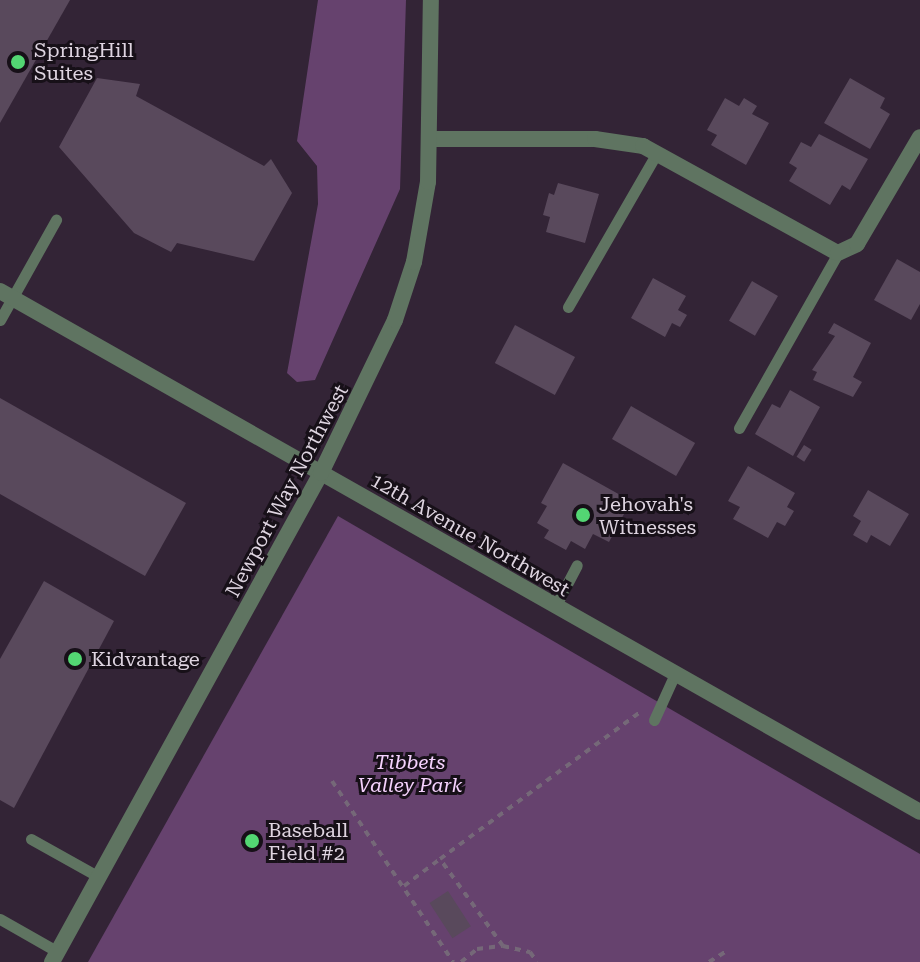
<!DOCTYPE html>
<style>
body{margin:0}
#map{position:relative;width:920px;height:962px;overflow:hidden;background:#332436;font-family:"Roboto Serif",serif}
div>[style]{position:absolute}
.green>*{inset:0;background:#66426e}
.building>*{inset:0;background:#59495c;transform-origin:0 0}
.path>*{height:4px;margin-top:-2px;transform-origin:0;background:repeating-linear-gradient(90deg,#756878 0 6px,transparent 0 12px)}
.service>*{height:11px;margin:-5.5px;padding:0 5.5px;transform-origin:5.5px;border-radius:5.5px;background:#5f7461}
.minor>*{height:16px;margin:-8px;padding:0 8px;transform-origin:8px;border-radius:8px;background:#5f7461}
.tertiary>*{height:16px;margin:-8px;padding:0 8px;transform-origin:8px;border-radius:8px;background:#5f7461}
.dots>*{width:22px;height:22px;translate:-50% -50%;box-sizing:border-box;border:4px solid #171018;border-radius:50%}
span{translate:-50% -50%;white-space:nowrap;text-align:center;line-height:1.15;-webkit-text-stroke:6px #171018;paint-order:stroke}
.poi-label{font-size:20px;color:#ded4e0}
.left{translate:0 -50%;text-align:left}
.street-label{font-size:20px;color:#ded4e0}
.park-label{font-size:20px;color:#f5d2fd;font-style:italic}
</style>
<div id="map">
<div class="green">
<i style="clip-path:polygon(318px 0,406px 0,400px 189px,315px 380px,297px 382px,287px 373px,318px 204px,317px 166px,297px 141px)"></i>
<i style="clip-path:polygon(338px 516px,920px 854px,920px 962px,88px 962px)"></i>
</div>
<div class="building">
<i style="clip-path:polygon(0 0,70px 0,0 123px)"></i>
<i style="clip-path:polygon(97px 78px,140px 84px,136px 96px,264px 166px,271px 159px,292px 193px,254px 261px,177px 243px,171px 252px,134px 233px,59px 147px)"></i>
<i style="clip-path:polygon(850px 78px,885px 98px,880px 108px,890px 114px,870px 149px,824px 123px)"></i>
<i style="clip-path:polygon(725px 98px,739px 106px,744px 98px,757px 106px,752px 114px,769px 123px,746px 165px,711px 145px,717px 135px,707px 130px)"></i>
<i style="clip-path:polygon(819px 134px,868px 159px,850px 190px,842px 185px,830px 205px,789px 181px,797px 168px,789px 163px,801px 142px,811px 147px)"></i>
<i style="clip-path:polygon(558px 183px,599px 194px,585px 243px,546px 232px,550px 217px,543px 215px,549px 193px,554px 195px)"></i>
<i style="clip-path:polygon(897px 259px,920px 272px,920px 304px,911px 320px,874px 300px)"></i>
<i style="clip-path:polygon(653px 278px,686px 296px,678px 310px,687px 315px,680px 327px,672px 323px,665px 337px,631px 318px)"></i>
<i style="left:752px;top:281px;width:30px;height:46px;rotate:30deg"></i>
<i style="clip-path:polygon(834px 323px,871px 343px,853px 377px,862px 382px,853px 397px,813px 380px,817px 372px,812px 370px,835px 336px,828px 333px)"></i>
<i style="left:515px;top:325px;width:68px;height:43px;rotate:28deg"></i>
<i style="clip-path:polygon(790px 390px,820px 407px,793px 456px,755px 434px,772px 404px,780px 408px)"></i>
<i style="clip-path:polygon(0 398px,186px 503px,145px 576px,0 494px)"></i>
<i style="left:631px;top:406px;width:74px;height:38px;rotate:30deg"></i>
<i style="left:804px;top:445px;width:9px;height:14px;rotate:32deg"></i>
<i style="clip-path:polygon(563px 463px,631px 501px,609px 542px,593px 534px,585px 549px,571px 541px,566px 550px,544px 538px,549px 530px,537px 523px,547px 506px,541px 503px)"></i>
<i style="clip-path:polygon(748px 466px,795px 493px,787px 507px,794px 511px,785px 526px,777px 522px,768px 538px,733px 519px,740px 507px,728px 501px)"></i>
<i style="clip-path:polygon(868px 490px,909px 514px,890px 546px,871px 535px,867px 543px,853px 535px,861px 521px,853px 516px)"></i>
<i style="clip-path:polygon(44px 581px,114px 621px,14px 808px,0 800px,0 659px)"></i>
<i style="left:448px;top:891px;width:42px;height:22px;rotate:57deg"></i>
</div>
<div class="path">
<i style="left:332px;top:781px;width:218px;rotate:56.2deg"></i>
<i style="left:404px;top:886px;width:45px;rotate:-36.9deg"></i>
<i style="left:503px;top:946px;width:107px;rotate:-125.9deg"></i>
<i style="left:440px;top:859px;width:247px;rotate:-36.3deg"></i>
<i style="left:461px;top:962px;width:21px;rotate:-39deg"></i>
<i style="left:477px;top:949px;width:26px;rotate:-7deg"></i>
<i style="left:503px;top:946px;width:28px;rotate:13deg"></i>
<i style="left:530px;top:952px;width:12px;rotate:55deg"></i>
<i style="left:709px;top:962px;width:19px;rotate:-32deg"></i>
</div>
<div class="service">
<i style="left:568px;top:307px;width:178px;rotate:-60deg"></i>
<i style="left:0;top:320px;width:115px;rotate:-60.8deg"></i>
<i style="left:739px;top:428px;width:201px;rotate:-60.5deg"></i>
<i style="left:555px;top:607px;width:47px;rotate:-62.4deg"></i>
<i style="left:654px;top:720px;width:51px;rotate:-65.5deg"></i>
<i style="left:31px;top:839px;width:78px;rotate:29.2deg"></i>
<i style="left:0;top:919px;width:67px;rotate:29.6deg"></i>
</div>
<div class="minor">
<i style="left:430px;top:139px;width:165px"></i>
<i style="left:595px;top:139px;width:49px;rotate:8.3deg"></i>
<i style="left:643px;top:146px;width:222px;rotate:28.8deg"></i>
<i style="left:838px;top:253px;width:21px;rotate:-25deg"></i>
<i style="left:857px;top:244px;width:124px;rotate:-59.5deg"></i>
</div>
<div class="tertiary">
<i style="left:0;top:291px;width:1057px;rotate:29.52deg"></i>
<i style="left:52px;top:962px;width:558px;rotate:-61.18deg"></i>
<i style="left:321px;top:473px;width:170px;rotate:-64.2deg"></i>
<i style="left:395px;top:320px;width:61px;rotate:-71.9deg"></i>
<i style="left:414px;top:262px;width:81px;rotate:-80.1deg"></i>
<i style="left:428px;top:182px;width:182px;rotate:-89.1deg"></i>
</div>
<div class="dots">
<i style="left:18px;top:62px;background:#53d673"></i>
<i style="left:583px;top:515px;background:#53d673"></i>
<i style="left:75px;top:659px;background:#53d673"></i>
<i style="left:252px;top:841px;background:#53d673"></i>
</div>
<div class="poi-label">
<span class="left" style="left:34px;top:62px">SpringHill<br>Suites</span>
<span class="left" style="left:599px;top:516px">Jehovah's<br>Witnesses</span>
<span class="left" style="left:91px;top:659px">Kidvantage</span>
<span class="left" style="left:268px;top:842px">Baseball<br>Field #2</span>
</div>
<div class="street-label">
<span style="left:287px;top:491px;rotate:-62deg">Newport Way Northwest</span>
<span style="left:470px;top:535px;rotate:30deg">12th Avenue Northwest</span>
</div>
<div class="park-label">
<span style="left:410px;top:774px">Tibbets<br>Valley Park</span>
</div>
</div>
